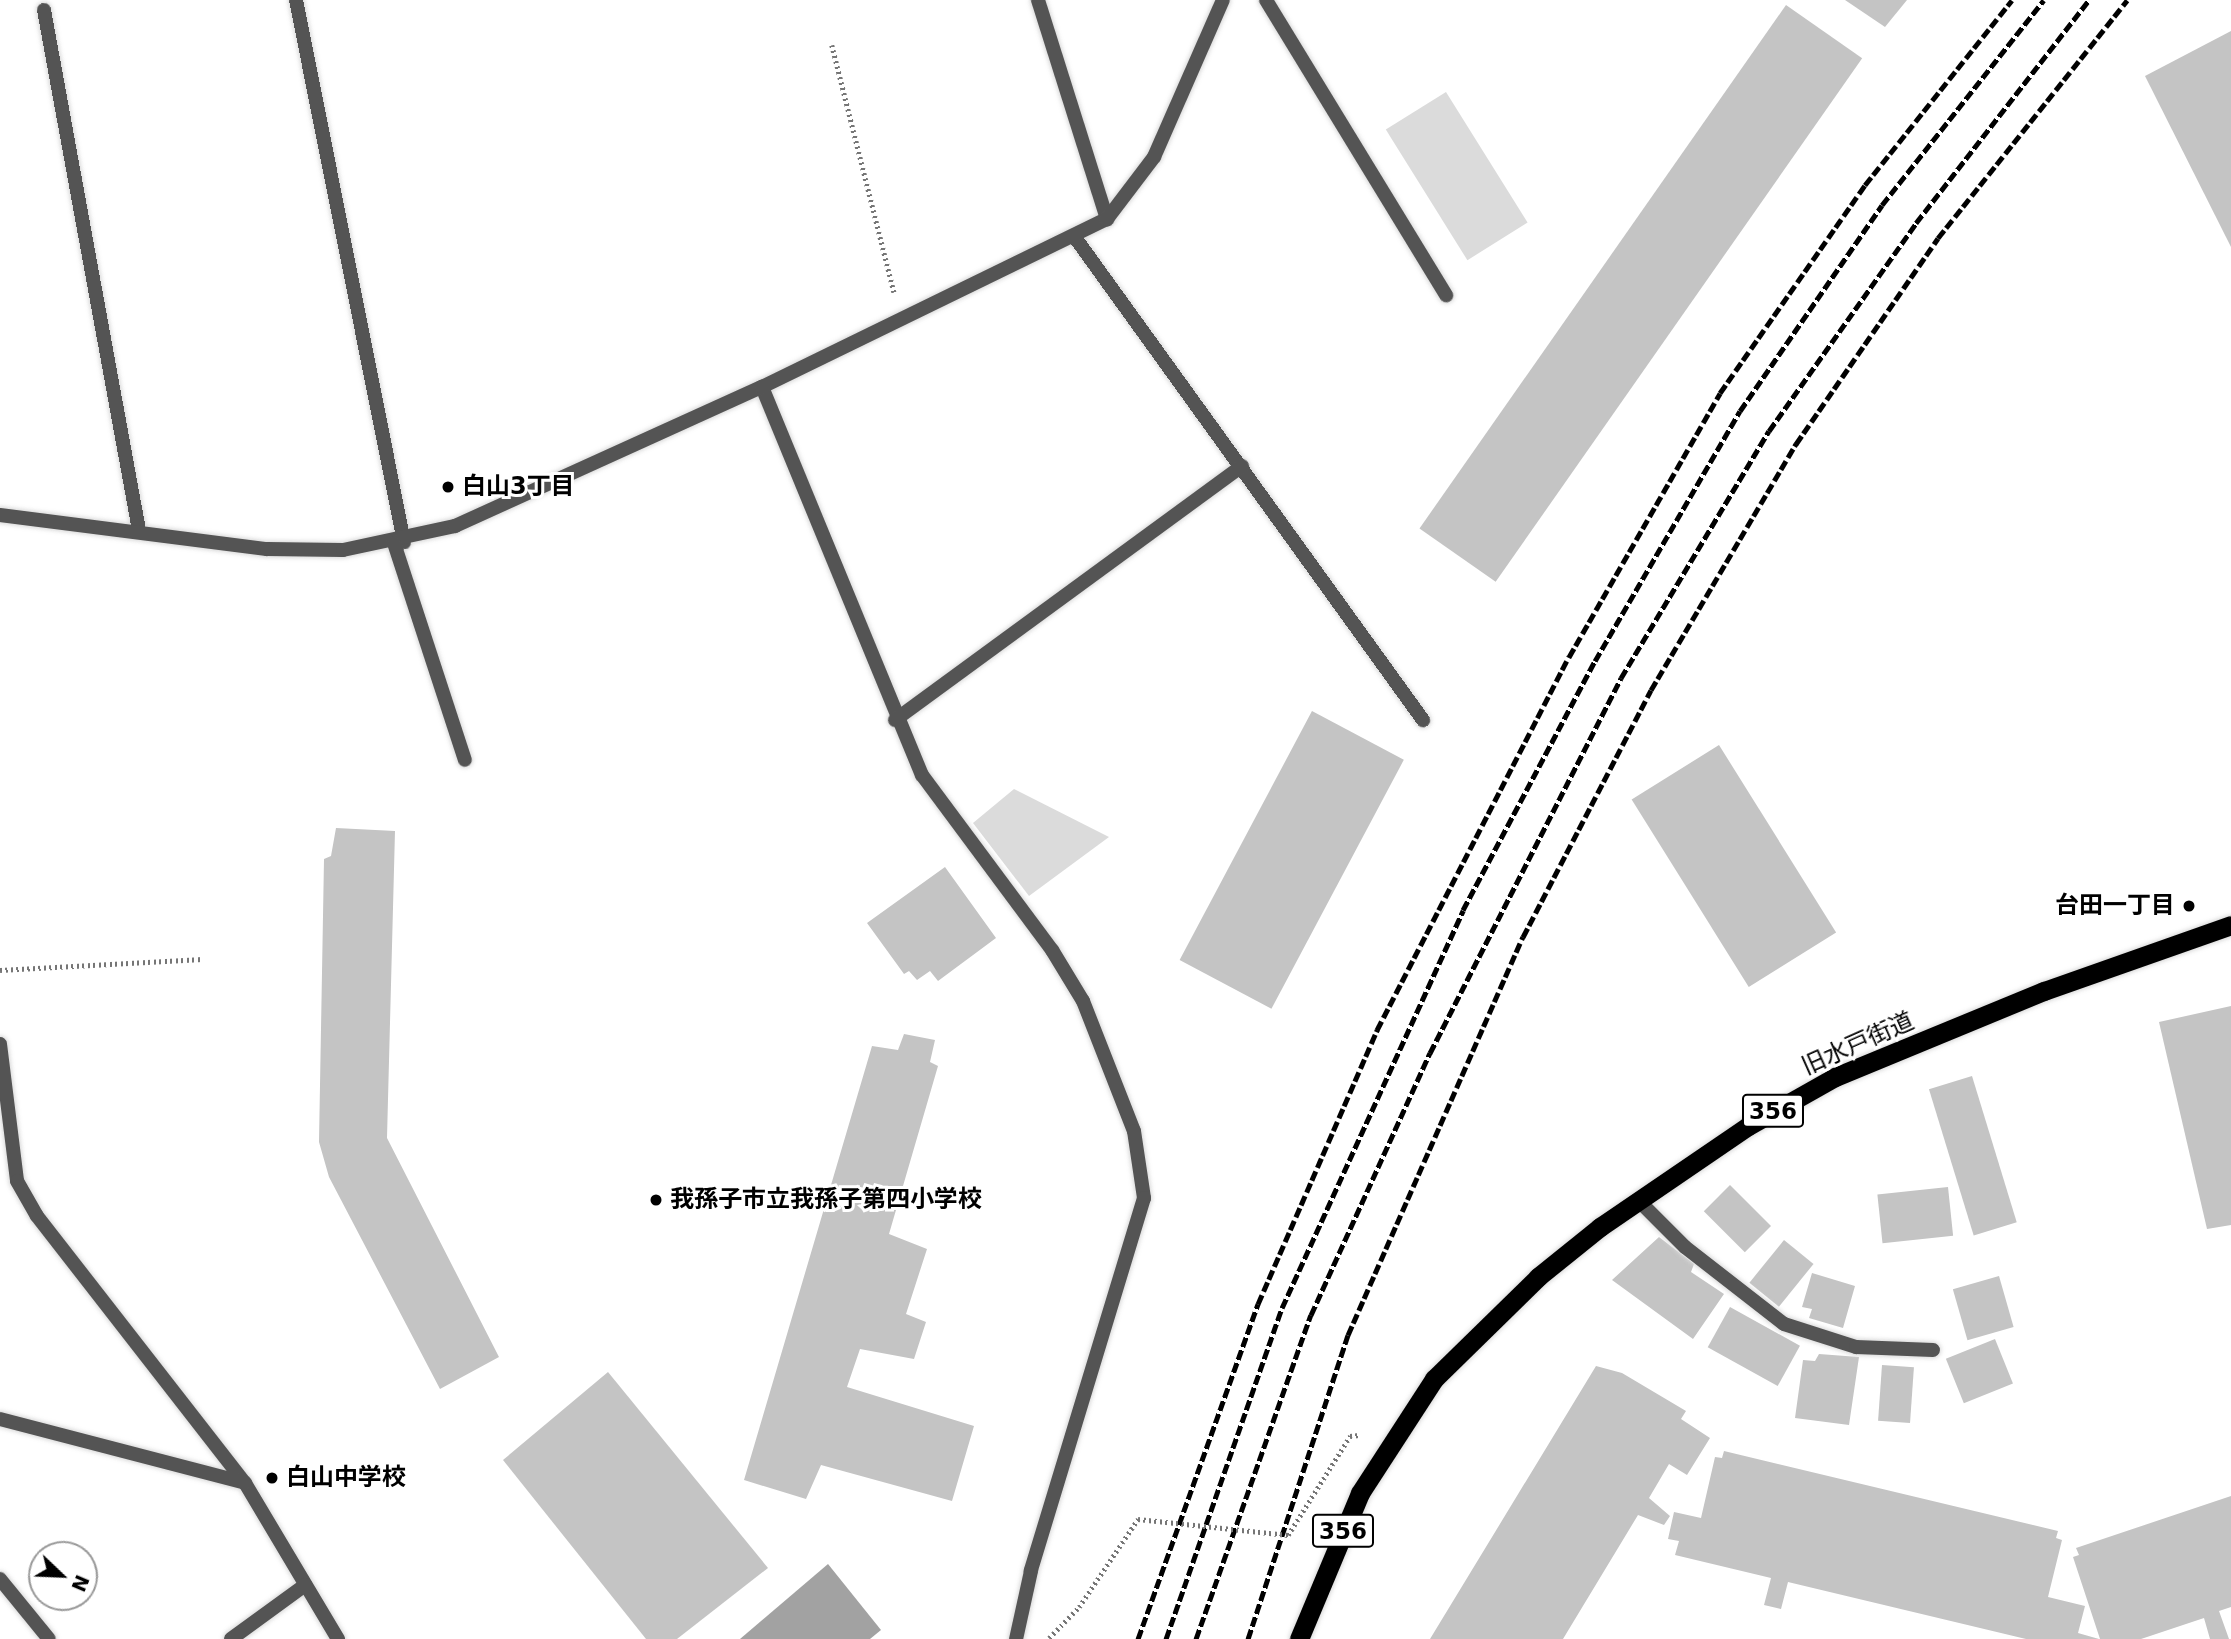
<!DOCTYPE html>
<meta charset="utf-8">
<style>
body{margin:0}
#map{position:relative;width:2231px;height:1639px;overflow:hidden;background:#fff;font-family:"DejaVu Sans","Noto Sans JP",sans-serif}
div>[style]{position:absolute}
.green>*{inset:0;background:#dbdbdb;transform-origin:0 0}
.water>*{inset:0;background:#a2a2a2}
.building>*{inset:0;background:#c4c4c4;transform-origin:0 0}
.path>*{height:4.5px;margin-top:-2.25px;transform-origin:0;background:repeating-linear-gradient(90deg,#767676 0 2px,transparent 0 5.5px)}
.roads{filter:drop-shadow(0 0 2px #dbdbdb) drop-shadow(0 0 2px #dbdbdb)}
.service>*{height:14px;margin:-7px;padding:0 7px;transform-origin:7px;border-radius:7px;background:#545454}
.minor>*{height:14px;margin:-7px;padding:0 7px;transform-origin:7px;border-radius:7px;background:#545454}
.trunk>*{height:19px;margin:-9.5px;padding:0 9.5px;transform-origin:9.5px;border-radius:9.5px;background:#000}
.rail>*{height:5px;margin-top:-2.5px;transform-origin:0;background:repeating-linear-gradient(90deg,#000 0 10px,transparent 0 13.5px)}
.path-bridge>*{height:4.5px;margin-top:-2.25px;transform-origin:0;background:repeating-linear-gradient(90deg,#767676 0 2px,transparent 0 5.5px)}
.dots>*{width:19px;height:19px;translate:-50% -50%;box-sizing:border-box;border:4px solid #fff;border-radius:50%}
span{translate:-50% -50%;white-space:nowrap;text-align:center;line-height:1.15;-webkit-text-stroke:6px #fff;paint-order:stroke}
.shield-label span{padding:2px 5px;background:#fff;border:2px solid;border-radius:5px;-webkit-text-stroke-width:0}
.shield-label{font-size:23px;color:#000;font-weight:700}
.poi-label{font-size:24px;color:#000;font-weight:700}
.left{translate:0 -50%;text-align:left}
.right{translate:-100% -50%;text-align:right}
.street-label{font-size:24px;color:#000}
.north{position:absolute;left:28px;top:1541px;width:70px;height:70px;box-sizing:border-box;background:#fff;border:2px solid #999;border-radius:50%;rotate:113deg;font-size:19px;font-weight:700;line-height:28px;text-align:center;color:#000}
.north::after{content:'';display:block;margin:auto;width:24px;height:32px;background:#000;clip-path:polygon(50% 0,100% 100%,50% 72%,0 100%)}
</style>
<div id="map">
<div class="green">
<i style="left:1446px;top:92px;width:154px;height:71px;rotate:58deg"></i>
<i style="clip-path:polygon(1014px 789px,1109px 837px,1029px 896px,973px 823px)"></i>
</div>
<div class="water">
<i style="clip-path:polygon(828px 1564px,881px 1630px,870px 1639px,740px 1639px)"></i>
</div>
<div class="building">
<i style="clip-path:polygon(1845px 0,1907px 0,1885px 27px)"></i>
<i style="left:1786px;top:5px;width:93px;height:639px;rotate:35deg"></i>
<i style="clip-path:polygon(2231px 31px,2231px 247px,2145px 76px)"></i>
<i style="left:1312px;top:711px;width:104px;height:282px;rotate:28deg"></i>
<i style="left:1719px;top:745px;width:221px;height:103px;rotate:58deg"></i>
<i style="clip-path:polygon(336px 828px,395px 831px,387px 1138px,499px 1357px,440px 1389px,329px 1177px,319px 1142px,324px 859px,331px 856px)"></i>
<i style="clip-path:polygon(945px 867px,996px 938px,938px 981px,930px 971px,917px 980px,909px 971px,904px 974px,867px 923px)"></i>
<i style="clip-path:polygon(2231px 1006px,2231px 1225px,2207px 1229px,2159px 1022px)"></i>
<i style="clip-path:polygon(904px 1034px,935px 1040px,930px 1062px,938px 1066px,889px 1234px,927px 1249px,906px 1314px,926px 1322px,914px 1359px,860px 1349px,847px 1387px,974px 1426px,952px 1501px,821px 1465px,806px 1499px,744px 1480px,872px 1046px,898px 1050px)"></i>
<i style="left:1972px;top:1076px;width:153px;height:45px;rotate:73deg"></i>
<i style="left:1730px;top:1185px;width:58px;height:37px;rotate:45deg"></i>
<i style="left:1948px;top:1187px;width:49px;height:71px;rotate:84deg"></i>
<i style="clip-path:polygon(1659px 1237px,1694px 1264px,1691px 1272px,1724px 1294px,1693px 1339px,1612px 1280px)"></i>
<i style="left:1784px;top:1240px;width:38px;height:55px;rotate:39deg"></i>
<i style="clip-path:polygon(1812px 1273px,1855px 1286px,1843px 1328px,1809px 1318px,1812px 1309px,1802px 1307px)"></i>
<i style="left:1999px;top:1276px;width:53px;height:48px;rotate:74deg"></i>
<i style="left:1730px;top:1307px;width:80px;height:46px;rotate:29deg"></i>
<i style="left:1995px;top:1339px;width:48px;height:53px;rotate:68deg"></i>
<i style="clip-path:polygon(1819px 1354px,1859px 1357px,1849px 1425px,1795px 1418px,1803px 1360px,1815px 1361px)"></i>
<i style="left:1882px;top:1365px;width:32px;height:56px;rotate:4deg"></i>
<i style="clip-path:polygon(1596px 1366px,1622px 1373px,1686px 1411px,1681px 1419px,1710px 1438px,1687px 1475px,1669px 1464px,1649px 1498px,1670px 1516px,1664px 1525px,1638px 1515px,1563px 1639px,1430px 1639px)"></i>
<i style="clip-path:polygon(608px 1372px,768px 1568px,677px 1639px,646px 1639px,503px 1460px)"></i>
<i style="clip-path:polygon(1724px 1451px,2058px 1531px,2056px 1538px,2062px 1540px,2048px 1597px,2085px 1606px,2078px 1633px,2099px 1639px,2026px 1639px,1788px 1582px,1781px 1609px,1764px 1605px,1771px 1578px,1675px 1555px,1679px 1541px,1668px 1539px,1674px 1512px,1701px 1518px,1715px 1457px,1722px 1458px)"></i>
<i style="clip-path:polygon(2231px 1496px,2231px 1607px,2219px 1611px,2229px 1639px,2210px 1639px,2204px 1618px,2141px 1639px,2100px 1639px,2073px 1557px,2079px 1555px,2076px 1548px)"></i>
</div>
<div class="path">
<i style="left:832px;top:45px;width:255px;rotate:75.9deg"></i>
<i style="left:0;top:970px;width:203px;rotate:-3.1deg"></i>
<i style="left:1288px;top:1535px;width:117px;rotate:-57.9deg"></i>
<i style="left:1350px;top:1436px;width:9px;rotate:-6deg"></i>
<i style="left:1049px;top:1638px;width:43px;rotate:-45.9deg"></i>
<i style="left:1079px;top:1607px;width:106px;rotate:-56.2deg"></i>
</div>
<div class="roads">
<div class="service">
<i style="left:1639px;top:1201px;width:65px;rotate:45deg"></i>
<i style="left:1685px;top:1247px;width:125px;rotate:37.9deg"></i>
<i style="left:1784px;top:1324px;width:76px;rotate:17.7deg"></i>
<i style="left:1856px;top:1347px;width:77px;rotate:2.2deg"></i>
</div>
<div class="minor">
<i style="left:296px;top:0;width:553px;rotate:78.73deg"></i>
<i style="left:1038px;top:0;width:230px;rotate:72.5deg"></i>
<i style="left:1266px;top:0;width:346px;rotate:58.6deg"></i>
<i style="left:44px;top:10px;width:529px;rotate:79.65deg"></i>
<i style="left:1074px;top:236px;width:597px;rotate:54.21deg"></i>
<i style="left:762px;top:387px;width:420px;rotate:67.6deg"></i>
<i style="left:922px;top:775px;width:218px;rotate:53.4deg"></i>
<i style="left:1052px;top:950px;width:60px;rotate:58.7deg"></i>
<i style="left:1083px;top:1001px;width:140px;rotate:68.6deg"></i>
<i style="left:1134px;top:1131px;width:68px;rotate:81.5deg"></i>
<i style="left:1144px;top:1198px;width:390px;rotate:106.9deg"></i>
<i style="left:1031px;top:1571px;width:70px;rotate:102.4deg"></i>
<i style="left:0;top:515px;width:269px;rotate:7.3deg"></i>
<i style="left:267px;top:549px;width:76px;rotate:0.8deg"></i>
<i style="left:343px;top:550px;width:115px;rotate:-12.1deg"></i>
<i style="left:455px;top:526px;width:337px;rotate:-24.4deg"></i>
<i style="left:762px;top:387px;width:384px;rotate:-26deg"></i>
<i style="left:1107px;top:219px;width:78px;rotate:-52.8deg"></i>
<i style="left:1154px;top:157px;width:171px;rotate:-66.3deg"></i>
<i style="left:394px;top:543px;width:228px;rotate:71.9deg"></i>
<i style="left:895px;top:720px;width:430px;rotate:-36.2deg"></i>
<i style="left:0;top:1044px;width:138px;rotate:82.9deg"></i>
<i style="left:17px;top:1181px;width:40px;rotate:60.3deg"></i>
<i style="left:37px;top:1216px;width:338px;rotate:52.1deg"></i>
<i style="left:245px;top:1483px;width:182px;rotate:59.2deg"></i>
<i style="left:0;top:1419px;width:253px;rotate:14.6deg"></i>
<i style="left:0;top:1579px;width:77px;rotate:50.8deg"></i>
<i style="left:231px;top:1639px;width:92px;rotate:-36.1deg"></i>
</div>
<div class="trunk">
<i style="left:1299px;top:1639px;width:158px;rotate:-67.3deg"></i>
<i style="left:1360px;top:1493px;width:136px;rotate:-57deg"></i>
<i style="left:1434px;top:1379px;width:146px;rotate:-44.4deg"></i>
<i style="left:1538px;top:1277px;width:80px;rotate:-38.9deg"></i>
<i style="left:1600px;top:1227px;width:179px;rotate:-34.3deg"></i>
<i style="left:1748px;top:1126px;width:100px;rotate:-29.4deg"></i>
<i style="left:1835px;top:1077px;width:226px;rotate:-22.4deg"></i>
<i style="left:2044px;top:991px;width:198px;rotate:-19.4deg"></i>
</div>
</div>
<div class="rail">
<i style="left:1138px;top:1639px;width:356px;rotate:-70.3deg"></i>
<i style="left:1258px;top:1304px;width:299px;rotate:-66.5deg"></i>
<i style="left:1377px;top:1030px;width:420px;rotate:-62.8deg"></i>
<i style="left:1569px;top:657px;width:304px;rotate:-60.2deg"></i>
<i style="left:1720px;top:393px;width:254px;rotate:-55.1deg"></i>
<i style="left:1865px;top:185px;width:236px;rotate:-51.5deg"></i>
<i style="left:1166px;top:1639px;width:351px;rotate:-70.7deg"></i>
<i style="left:1282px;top:1308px;width:437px;rotate:-65.5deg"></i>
<i style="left:1463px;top:910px;width:282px;rotate:-62.1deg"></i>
<i style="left:1595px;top:661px;width:289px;rotate:-59.9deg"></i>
<i style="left:1740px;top:411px;width:250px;rotate:-55.4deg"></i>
<i style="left:1882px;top:205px;width:261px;rotate:-51.7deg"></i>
<i style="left:1196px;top:1639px;width:344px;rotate:-70.5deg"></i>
<i style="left:1311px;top:1315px;width:288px;rotate:-65.6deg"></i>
<i style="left:1430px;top:1053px;width:421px;rotate:-63deg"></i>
<i style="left:1621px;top:678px;width:288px;rotate:-59.1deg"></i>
<i style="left:1769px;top:431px;width:255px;rotate:-54.7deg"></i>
<i style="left:1916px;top:223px;width:282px;rotate:-52.2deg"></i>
<i style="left:1248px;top:1639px;width:320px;rotate:-71.8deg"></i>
<i style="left:1348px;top:1335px;width:435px;rotate:-66.3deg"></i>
<i style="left:1523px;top:937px;width:278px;rotate:-62.6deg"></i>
<i style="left:1651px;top:690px;width:286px;rotate:-59.5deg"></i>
<i style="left:1796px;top:444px;width:250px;rotate:-55.4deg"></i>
<i style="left:1938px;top:238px;width:304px;rotate:-51.5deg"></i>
</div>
<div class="path-bridge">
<i style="left:1138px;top:1519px;width:151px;rotate:6.1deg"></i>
</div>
<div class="dots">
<i style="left:448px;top:487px;background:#000"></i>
<i style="left:2189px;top:906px;background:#000"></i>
<i style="left:656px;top:1200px;background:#000"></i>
<i style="left:272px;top:1478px;background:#000"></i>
</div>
<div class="shield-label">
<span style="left:1773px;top:1111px">356</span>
<span style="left:1343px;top:1531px">356</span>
</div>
<div class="poi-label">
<span class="left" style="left:462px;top:487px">白山3丁目</span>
<span class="right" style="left:2175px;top:906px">台田一丁目</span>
<span class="left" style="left:670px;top:1200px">我孫子市立我孫子第四小学校</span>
<span class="left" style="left:286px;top:1478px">白山中学校</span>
</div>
<div class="street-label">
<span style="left:1858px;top:1044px;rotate:-24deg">旧水戸街道</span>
</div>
<div class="north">N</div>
</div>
